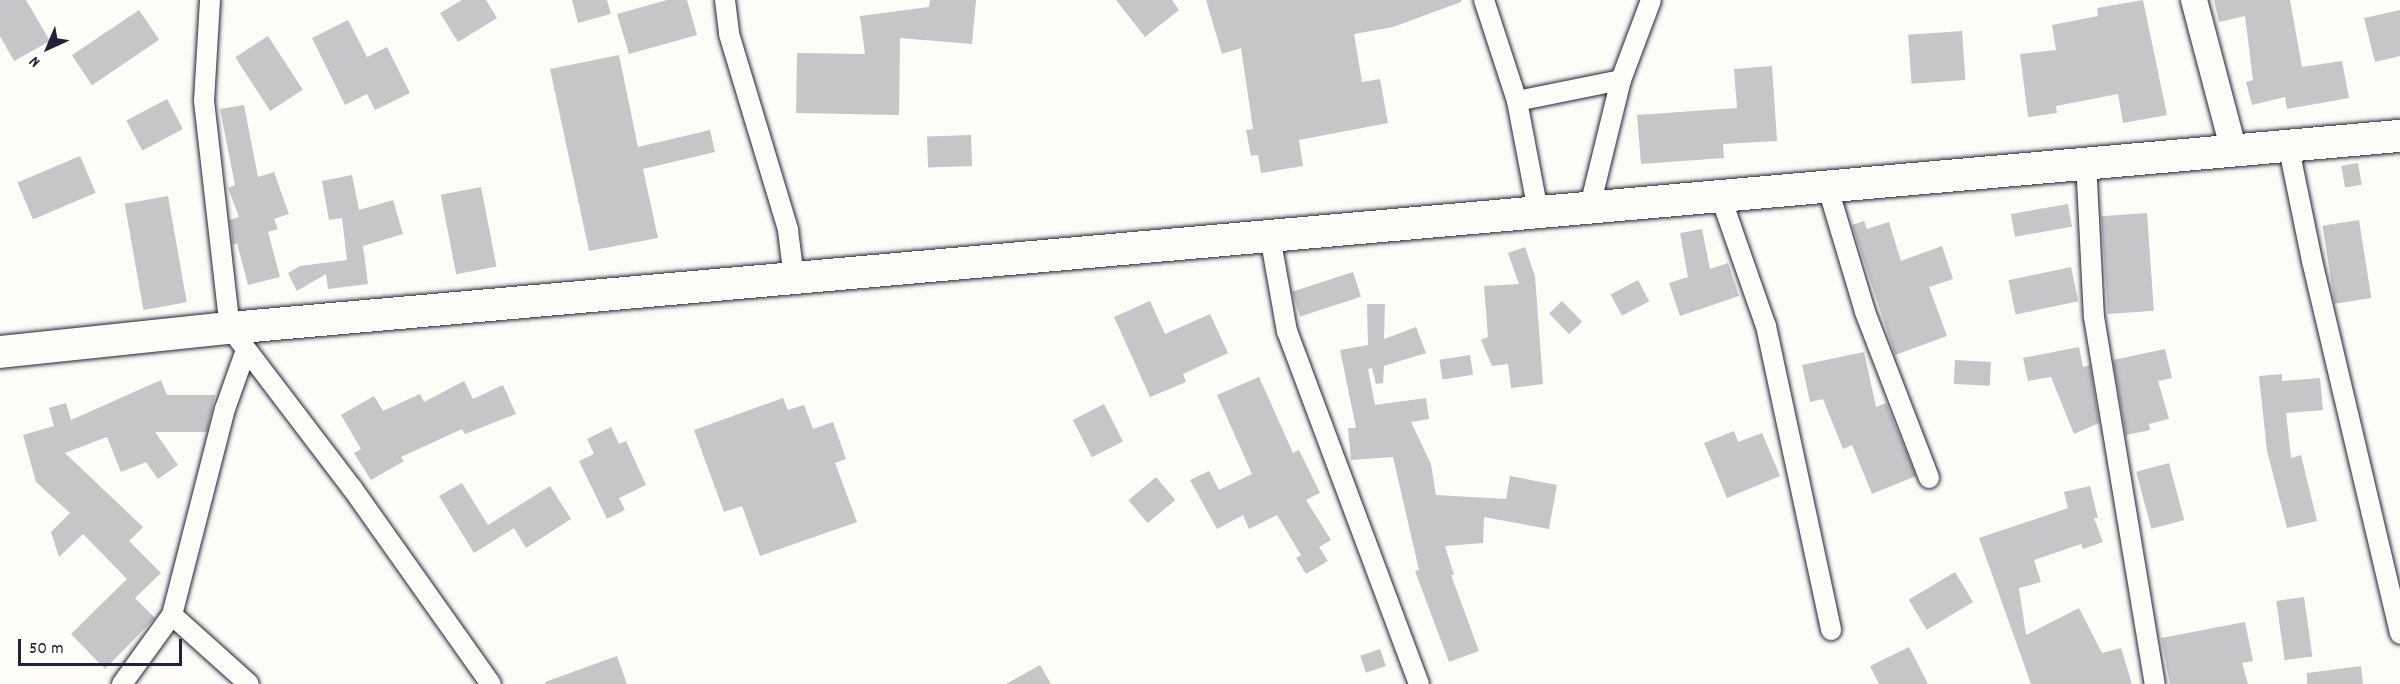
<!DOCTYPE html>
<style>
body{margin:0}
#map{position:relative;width:2400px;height:684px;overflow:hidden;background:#fdfcf7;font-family:Dekko,sans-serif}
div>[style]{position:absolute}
.building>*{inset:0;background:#c6c6c8;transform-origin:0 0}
.roads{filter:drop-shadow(0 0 2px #22223b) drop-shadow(0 0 2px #22223b)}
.minor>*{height:20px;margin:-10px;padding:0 10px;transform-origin:10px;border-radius:10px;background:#fdfcf7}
.tertiary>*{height:26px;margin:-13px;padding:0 13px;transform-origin:13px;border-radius:13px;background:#fdfcf7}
.primary>*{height:32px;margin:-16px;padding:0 16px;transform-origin:16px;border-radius:16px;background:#fdfcf7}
span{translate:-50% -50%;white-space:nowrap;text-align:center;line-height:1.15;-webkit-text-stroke:4.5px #fdfcf7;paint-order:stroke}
.north{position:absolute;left:18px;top:18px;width:60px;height:60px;-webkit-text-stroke:4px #fdfcf7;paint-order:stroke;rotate:224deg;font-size:16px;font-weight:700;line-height:24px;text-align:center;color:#22223b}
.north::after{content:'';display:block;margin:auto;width:21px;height:27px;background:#22223b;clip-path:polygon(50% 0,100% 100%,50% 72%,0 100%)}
.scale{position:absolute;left:18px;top:639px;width:164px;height:27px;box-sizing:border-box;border:3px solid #22223b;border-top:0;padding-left:8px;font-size:18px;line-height:21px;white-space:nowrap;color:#22223b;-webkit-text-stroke:4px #fdfcf7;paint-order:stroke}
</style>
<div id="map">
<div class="building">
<i style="clip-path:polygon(0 0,26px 0,50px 41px,14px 61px,0 36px)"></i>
<i style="clip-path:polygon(462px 0,486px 0,497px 18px,458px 42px,440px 13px)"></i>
<i style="clip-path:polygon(572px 0,607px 0,611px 14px,578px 23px)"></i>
<i style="clip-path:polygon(667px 0,687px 0,697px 35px,629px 54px,617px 14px)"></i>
<i style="clip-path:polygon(930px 0,976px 0,972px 44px,900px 38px,899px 115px,796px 113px,797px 53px,865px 54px,860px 16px,929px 7px)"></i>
<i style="clip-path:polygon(1116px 0,1172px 0,1179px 10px,1145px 37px)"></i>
<i style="clip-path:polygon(1206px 0,1461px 0,1461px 2px,1393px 27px,1354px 34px,1362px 82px,1380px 79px,1388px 123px,1299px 140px,1303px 166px,1261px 173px,1258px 155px,1251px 156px,1246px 130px,1253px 129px,1241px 48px,1222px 54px)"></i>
<i style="clip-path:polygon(2143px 0,2167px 115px,2123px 123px,2118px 94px,2056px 106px,2057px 113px,2028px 117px,2020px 54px,2056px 50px,2052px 25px,2098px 16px,2097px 8px)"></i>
<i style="clip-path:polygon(2214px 0,2290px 0,2302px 67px,2342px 61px,2349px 98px,2287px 109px,2285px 97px,2252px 105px,2246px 82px,2253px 80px,2245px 16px,2219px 22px)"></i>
<i style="left:139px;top:10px;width:36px;height:81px;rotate:56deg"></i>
<i style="clip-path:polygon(2400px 10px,2400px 56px,2375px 62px,2364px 18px)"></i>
<i style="clip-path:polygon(348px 20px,367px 57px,387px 47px,410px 93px,375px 110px,367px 94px,345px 105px,312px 38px)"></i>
<i style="left:1962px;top:31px;width:49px;height:54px;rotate:86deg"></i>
<i style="left:268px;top:36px;width:64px;height:39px;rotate:57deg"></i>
<i style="clip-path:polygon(619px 55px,638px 147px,710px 130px,715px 152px,643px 169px,658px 238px,589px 251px,550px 69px)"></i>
<i style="clip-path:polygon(1772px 66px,1777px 141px,1723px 144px,1724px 158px,1641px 164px,1637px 115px,1737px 108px,1734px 69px)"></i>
<i style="left:167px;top:99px;width:34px;height:46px;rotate:62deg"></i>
<i style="clip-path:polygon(244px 105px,258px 177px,274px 172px,289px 214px,274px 219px,278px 229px,268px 232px,280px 277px,248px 285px,237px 243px,233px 245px,230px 220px,239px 217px,228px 188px,235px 185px,220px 109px)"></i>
<i style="left:971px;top:135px;width:31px;height:44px;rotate:88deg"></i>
<i style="left:80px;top:156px;width:40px;height:68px;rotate:67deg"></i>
<i style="left:2358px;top:163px;width:22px;height:17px;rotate:80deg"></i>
<i style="clip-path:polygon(352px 175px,359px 210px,393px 200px,403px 234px,363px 246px,368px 284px,328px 289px,326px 274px,297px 291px,288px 273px,300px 266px,347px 260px,342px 218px,329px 220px,322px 181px)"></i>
<i style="left:481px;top:187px;width:81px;height:41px;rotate:79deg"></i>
<i style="left:168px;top:196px;width:108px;height:44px;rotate:80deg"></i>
<i style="left:2068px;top:204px;width:23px;height:58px;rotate:80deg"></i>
<i style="left:2147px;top:213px;width:98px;height:46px;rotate:86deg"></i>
<i style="left:2359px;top:220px;width:79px;height:37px;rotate:81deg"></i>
<i style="clip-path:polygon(1864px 221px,1867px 229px,1889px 222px,1901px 261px,1942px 246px,1953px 279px,1929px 287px,1947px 336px,1895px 355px,1852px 225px)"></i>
<i style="clip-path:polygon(1702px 229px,1710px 269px,1728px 263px,1739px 296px,1680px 316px,1669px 283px,1688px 277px,1680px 233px)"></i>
<i style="clip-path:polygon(1525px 247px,1535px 276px,1543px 384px,1511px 388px,1508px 364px,1492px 366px,1481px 340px,1488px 337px,1484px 286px,1519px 284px,1508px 253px)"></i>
<i style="left:2071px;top:267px;width:35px;height:64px;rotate:78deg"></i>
<i style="left:1353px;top:272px;width:26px;height:64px;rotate:72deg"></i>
<i style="left:1638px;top:280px;width:24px;height:31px;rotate:62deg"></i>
<i style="clip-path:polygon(1150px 301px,1165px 334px,1210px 314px,1228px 353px,1183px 374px,1186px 382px,1150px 397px,1114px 317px)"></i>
<i style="left:1562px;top:301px;width:29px;height:18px;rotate:46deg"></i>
<i style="clip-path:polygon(1367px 304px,1385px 304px,1384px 339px,1416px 327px,1426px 353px,1384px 366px,1383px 383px,1376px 384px,1372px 368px,1368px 369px,1375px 405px,1426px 398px,1429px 419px,1411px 422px,1431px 464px,1436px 495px,1506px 499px,1510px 476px,1557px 485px,1549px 529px,1484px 517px,1483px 543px,1445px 546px,1454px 575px,1451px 575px,1479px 651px,1449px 662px,1415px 571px,1419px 570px,1393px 457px,1351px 460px,1348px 428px,1356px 428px,1340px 350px,1368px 345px)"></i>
<i style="clip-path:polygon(2079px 347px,2083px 367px,2090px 365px,2099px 423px,2074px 434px,2051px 377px,2028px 381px,2023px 358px)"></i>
<i style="clip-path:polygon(2165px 349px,2172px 378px,2158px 381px,2169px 419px,2149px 424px,2150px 430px,2126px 435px,2113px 360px)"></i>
<i style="clip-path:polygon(1864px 352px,1876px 407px,1886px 403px,1916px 476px,1872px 494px,1852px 445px,1843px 449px,1823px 399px,1810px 402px,1802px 365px)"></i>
<i style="left:1470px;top:355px;width:20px;height:31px;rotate:81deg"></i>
<i style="left:1955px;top:360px;width:36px;height:24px;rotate:3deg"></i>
<i style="clip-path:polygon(2282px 374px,2282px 381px,2320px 378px,2323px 410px,2286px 413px,2291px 458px,2301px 455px,2317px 521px,2287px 528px,2267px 451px,2259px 376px)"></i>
<i style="clip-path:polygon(1259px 377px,1293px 453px,1299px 450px,1320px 493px,1306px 500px,1331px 540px,1319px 547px,1328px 561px,1306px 574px,1296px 558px,1301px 555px,1277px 515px,1249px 529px,1243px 515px,1217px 529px,1190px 480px,1209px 471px,1219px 490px,1252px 474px,1217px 395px)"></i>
<i style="clip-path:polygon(161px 380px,167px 395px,215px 395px,207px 432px,155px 432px,178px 465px,158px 479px,146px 462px,121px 472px,107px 437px,65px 453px,143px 527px,129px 541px,161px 573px,135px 598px,155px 618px,105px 669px,71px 634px,127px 579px,83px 534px,59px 557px,51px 532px,70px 513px,36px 482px,23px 435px,54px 426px,49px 408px,66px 403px,71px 420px)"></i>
<i style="clip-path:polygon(464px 381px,473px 399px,503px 385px,516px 414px,465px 434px,462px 429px,401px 457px,404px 461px,371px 480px,354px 453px,361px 449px,341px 415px,374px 396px,383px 411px,420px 394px,424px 402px)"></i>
<i style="clip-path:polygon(783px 398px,788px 410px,804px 405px,813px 429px,833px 422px,846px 459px,835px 463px,857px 522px,760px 556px,742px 506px,724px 512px,694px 430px)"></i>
<i style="left:1104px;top:404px;width:42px;height:35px;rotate:63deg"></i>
<i style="clip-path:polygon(611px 427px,619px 444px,626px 441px,646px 485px,619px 498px,625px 510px,607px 519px,579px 461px,594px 454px,587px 439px)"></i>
<i style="clip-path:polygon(1734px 431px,1738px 442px,1762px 433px,1780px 476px,1727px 498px,1704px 443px)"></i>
<i style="left:2169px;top:463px;width:59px;height:34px;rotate:75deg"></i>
<i style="left:1156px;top:477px;width:30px;height:36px;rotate:50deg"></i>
<i style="clip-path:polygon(462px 483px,488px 525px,550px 486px,571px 519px,526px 548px,514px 528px,474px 553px,439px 496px)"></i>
<i style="clip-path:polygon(2090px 486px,2098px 518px,2094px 518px,2103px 542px,2083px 549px,2081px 544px,2034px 560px,2041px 582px,2019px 588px,2026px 635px,2079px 608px,2102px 653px,2121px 648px,2132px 684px,2031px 684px,1979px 538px,2068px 508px,2064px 492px)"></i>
<i style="left:1955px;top:572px;width:35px;height:54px;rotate:59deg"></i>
<i style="left:2304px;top:597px;width:60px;height:28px;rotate:82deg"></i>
<i style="clip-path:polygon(2245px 622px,2253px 661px,2242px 663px,2248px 684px,2170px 684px,2161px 638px)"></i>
<i style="clip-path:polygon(1909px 647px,1928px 684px,1879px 684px,1870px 666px)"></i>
<i style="left:1380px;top:649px;width:18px;height:21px;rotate:71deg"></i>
<i style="clip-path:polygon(617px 656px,627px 684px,546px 684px,545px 682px)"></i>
<i style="clip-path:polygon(1040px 665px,1051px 684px,1006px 684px)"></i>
<i style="clip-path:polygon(2361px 666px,2363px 684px,2307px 684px,2307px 673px)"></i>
</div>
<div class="roads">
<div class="minor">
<i style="left:210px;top:0;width:101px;rotate:93.4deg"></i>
<i style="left:204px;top:101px;width:228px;rotate:83.5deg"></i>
<i style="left:230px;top:328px;width:201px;rotate:52.7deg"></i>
<i style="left:352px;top:488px;width:240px;rotate:54.7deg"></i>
<i style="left:725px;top:0;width:34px;rotate:83deg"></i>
<i style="left:729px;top:34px;width:205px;rotate:73.2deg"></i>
<i style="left:788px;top:230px;width:49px;rotate:83deg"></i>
<i style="left:1484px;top:0;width:106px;rotate:71.9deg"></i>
<i style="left:1517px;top:101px;width:112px;rotate:79.2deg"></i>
<i style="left:1517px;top:101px;width:106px;rotate:-11.4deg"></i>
<i style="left:2288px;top:144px;width:119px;rotate:78.4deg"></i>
<i style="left:2312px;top:261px;width:383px;rotate:76.7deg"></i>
<i style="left:2086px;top:161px;width:156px;rotate:87.1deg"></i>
<i style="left:2094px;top:317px;width:372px;rotate:80.6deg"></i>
<i style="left:1827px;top:185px;width:133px;rotate:73.3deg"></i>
<i style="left:1865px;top:312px;width:178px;rotate:68.9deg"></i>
<i style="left:1720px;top:195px;width:139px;rotate:70.7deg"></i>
<i style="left:1766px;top:326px;width:311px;rotate:77.9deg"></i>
<i style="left:1590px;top:206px;width:130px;rotate:-76.2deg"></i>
<i style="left:1621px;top:80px;width:85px;rotate:-69.4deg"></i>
<i style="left:1270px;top:236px;width:97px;rotate:79.9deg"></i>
<i style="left:1287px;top:331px;width:377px;rotate:69.5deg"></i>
<i style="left:172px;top:615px;width:103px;rotate:41.9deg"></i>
<i style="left:122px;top:684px;width:85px;rotate:-54.1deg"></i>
<i style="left:172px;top:615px;width:213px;rotate:-75.6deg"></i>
<i style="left:225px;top:409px;width:63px;rotate:-70.4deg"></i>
</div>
<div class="tertiary">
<i style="left:2194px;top:0;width:153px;rotate:75.2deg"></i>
</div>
<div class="primary">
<i style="left:0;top:352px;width:231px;rotate:-6deg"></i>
<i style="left:230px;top:328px;width:2178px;rotate:-5.06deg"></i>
</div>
</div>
<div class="north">N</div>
<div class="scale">50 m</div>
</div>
